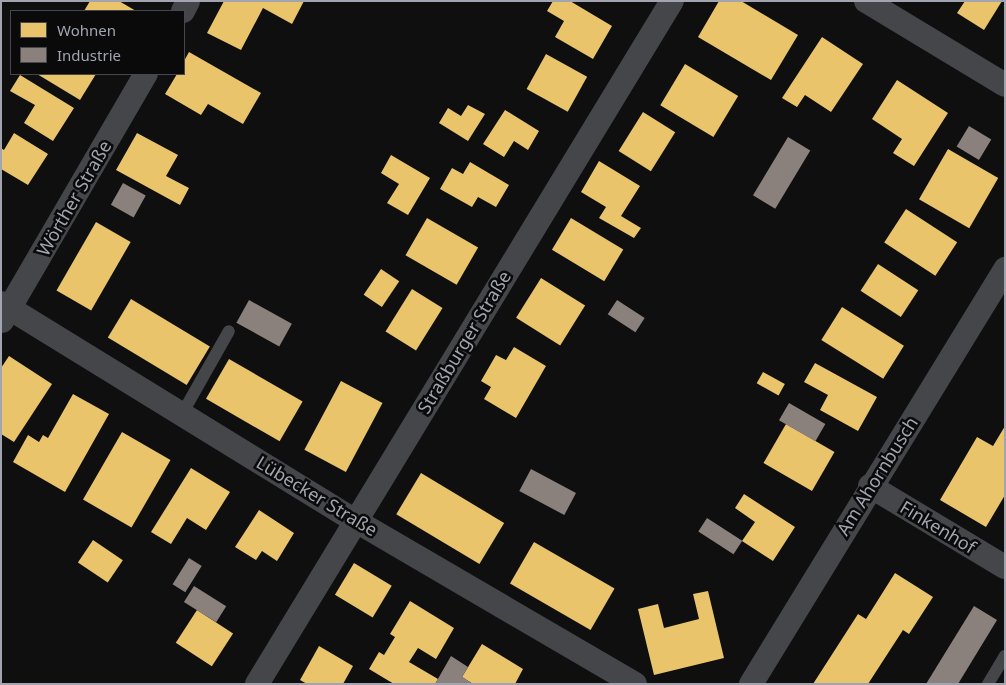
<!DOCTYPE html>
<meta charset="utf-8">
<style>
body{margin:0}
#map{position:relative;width:1006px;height:685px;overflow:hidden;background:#0f0f10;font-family:"Noto Sans",sans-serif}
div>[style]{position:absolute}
.homes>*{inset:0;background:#e9c46a;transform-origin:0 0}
.industry>*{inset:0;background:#8a817c;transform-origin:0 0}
.lane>*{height:12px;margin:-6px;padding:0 6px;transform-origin:6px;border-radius:6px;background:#45464a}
.street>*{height:24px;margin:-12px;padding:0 12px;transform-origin:12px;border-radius:12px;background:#45464a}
span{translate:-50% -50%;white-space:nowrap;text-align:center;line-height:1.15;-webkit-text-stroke:5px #0a0a0b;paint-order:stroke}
.street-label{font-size:18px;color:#a2a5b0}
.frame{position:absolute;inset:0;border:2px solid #a2a5b0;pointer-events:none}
.legend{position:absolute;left:10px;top:10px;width:175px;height:65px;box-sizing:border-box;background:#0a0a0b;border:1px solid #47484d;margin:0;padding:6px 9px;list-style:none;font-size:15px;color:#a2a5b0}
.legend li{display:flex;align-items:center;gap:10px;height:25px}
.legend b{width:25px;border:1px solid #47484d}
</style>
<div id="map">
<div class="homes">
<i style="clip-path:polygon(90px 1px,119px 1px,136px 11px,84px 11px)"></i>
<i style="clip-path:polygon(224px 1px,304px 1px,292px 24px,263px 8px,241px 50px,207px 33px)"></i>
<i style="clip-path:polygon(553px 1px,570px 1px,612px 26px,593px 59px,555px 37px,564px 21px,547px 11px)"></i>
<i style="clip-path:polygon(719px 1px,741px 1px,798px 35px,771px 80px,698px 37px)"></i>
<i style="clip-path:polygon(965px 1px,1002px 1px,984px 30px,957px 13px)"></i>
<i style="clip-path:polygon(822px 37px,863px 64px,831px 112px,805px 95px,797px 107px,782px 98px)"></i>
<i style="clip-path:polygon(189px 52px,261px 93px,243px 124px,208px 104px,201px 115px,165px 94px,177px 74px,184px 74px,184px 61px)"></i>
<i style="left:546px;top:54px;width:47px;height:40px;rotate:29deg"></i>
<i style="left:685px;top:64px;width:62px;height:48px;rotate:31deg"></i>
<i style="clip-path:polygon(37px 74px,96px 74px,80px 100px)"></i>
<i style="clip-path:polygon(20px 75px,74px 108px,53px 141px,24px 123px,35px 105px,10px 91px)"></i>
<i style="clip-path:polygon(897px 80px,948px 113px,914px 166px,893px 153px,902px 139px,872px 119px)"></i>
<i style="clip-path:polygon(468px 105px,485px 114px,468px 141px,439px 123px,448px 108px,461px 116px)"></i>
<i style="clip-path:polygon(505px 110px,539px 131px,528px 150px,514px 141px,504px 157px,483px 144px)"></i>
<i style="left:643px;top:112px;width:38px;height:46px;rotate:32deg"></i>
<i style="clip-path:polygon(14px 133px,48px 154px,28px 185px,1px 169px,1px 148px,4px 150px)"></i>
<i style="clip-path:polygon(137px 133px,178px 155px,166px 176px,189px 188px,180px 205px,116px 170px)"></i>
<i style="left:948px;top:149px;width:58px;height:58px;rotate:30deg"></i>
<i style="clip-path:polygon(391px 155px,430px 178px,408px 215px,387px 203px,399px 184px,381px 173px)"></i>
<i style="clip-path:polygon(599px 161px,640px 186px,621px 216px,641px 228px,634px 238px,599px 218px,606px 207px,581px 192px)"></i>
<i style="clip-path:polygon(470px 162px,509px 185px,496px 207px,478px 197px,472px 207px,440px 189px,452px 168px,463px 174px)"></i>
<i style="left:906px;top:209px;width:61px;height:40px;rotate:33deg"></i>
<i style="left:427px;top:218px;width:59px;height:43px;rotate:30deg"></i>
<i style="left:571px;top:218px;width:61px;height:37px;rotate:31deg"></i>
<i style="left:96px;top:222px;width:40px;height:79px;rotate:30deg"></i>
<i style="left:878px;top:264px;width:48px;height:32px;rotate:33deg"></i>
<i style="left:381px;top:269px;width:22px;height:31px;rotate:34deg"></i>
<i style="left:541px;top:278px;width:52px;height:47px;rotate:32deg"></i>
<i style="left:412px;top:289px;width:36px;height:50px;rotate:32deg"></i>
<i style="left:131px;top:299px;width:92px;height:45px;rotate:31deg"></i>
<i style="left:842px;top:307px;width:73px;height:39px;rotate:32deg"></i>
<i style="clip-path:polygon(514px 347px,546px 366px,516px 418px,484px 399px,491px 387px,481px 381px,496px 355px,506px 360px)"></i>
<i style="clip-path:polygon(9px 356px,52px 384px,14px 442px,1px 434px,1px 368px)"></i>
<i style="left:229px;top:359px;width:85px;height:46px;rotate:30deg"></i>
<i style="clip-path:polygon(815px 363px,877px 397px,858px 431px,820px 410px,828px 395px,804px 382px)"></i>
<i style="left:763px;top:372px;width:25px;height:13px;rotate:29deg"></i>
<i style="left:341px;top:381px;width:47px;height:78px;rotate:28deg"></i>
<i style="clip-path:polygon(73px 394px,109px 414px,65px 492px,13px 462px,28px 435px,39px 442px,43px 435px,48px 438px)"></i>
<i style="left:786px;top:424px;width:56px;height:45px;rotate:30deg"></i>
<i style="clip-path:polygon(1005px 426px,1005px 495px,986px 527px,940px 500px,977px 437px,993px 446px)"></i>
<i style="left:122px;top:432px;width:56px;height:78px;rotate:30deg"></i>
<i style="clip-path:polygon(191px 468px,230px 492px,206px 530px,187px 518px,171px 544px,151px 532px)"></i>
<i style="left:421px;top:473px;width:97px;height:48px;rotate:31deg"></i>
<i style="clip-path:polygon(744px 494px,795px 527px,773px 561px,742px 541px,755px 522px,735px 508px)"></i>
<i style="clip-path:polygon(259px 510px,294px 533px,277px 561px,262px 551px,256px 560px,235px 547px)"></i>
<i style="left:93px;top:540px;width:36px;height:27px;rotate:34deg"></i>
<i style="left:534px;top:542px;width:93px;height:48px;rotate:30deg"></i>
<i style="left:354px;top:563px;width:44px;height:37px;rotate:31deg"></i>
<i style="clip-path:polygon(895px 573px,933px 597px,909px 634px,903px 630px,868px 684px,813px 684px,858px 614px,866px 619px)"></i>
<i style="clip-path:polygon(708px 591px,724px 658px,654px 675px,638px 609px,658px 604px,664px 628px,699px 619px,693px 594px)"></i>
<i style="clip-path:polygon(410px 601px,454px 628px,436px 659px,418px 648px,409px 662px,438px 679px,435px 684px,394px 684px,369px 669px,379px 652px,384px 655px,395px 637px,390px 634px)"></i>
<i style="left:197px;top:610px;width:43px;height:39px;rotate:33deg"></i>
<i style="clip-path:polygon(482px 644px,523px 669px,515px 684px,473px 684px,462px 677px)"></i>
<i style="clip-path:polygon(319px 646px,353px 666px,343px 684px,307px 684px,300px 680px)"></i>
</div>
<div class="industry">
<i style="left:969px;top:126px;width:26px;height:24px;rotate:31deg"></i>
<i style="left:788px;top:137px;width:26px;height:68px;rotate:31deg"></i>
<i style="left:123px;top:183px;width:26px;height:25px;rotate:29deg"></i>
<i style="left:249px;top:300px;width:49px;height:26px;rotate:29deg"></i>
<i style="left:617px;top:300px;width:33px;height:17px;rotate:33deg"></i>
<i style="left:789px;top:403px;width:42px;height:20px;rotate:30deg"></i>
<i style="left:531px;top:469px;width:51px;height:25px;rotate:28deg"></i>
<i style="left:707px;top:518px;width:42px;height:16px;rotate:33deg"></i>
<i style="left:189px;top:558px;width:15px;height:31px;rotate:32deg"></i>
<i style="left:194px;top:586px;width:38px;height:19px;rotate:32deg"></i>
<i style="clip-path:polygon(974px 606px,997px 620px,958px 684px,926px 684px)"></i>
<i style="clip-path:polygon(451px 656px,468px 667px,462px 677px,473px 684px,435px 684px)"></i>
</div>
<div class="lane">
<i style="left:182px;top:414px;width:95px;rotate:-60.5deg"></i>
<i style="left:988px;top:684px;width:33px;rotate:-59deg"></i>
</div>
<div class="street">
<i style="left:866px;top:1px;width:162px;rotate:31.1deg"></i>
<i style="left:183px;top:11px;width:11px;rotate:-63deg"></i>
<i style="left:1px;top:303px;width:417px;rotate:31.6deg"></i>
<i style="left:356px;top:521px;width:323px;rotate:30.3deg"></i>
<i style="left:2px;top:321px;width:286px;rotate:-59.8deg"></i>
<i style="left:870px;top:486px;width:157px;rotate:31deg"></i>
<i style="left:257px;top:684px;width:799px;rotate:-58.72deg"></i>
<i style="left:751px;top:684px;width:487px;rotate:-58.5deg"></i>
</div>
<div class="street-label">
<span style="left:74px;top:198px;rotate:-60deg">Wörther Straße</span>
<span style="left:464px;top:342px;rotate:-59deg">Straßburger Straße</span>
<span style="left:877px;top:476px;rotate:-58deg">Am Ahornbusch</span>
<span style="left:317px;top:496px;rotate:31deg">Lübecker Straße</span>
<span style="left:938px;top:527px;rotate:31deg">Finkenhof</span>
</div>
<div class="frame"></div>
<ul class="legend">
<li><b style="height:14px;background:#e9c46a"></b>Wohnen</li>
<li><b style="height:14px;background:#8a817c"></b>Industrie</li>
</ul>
</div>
